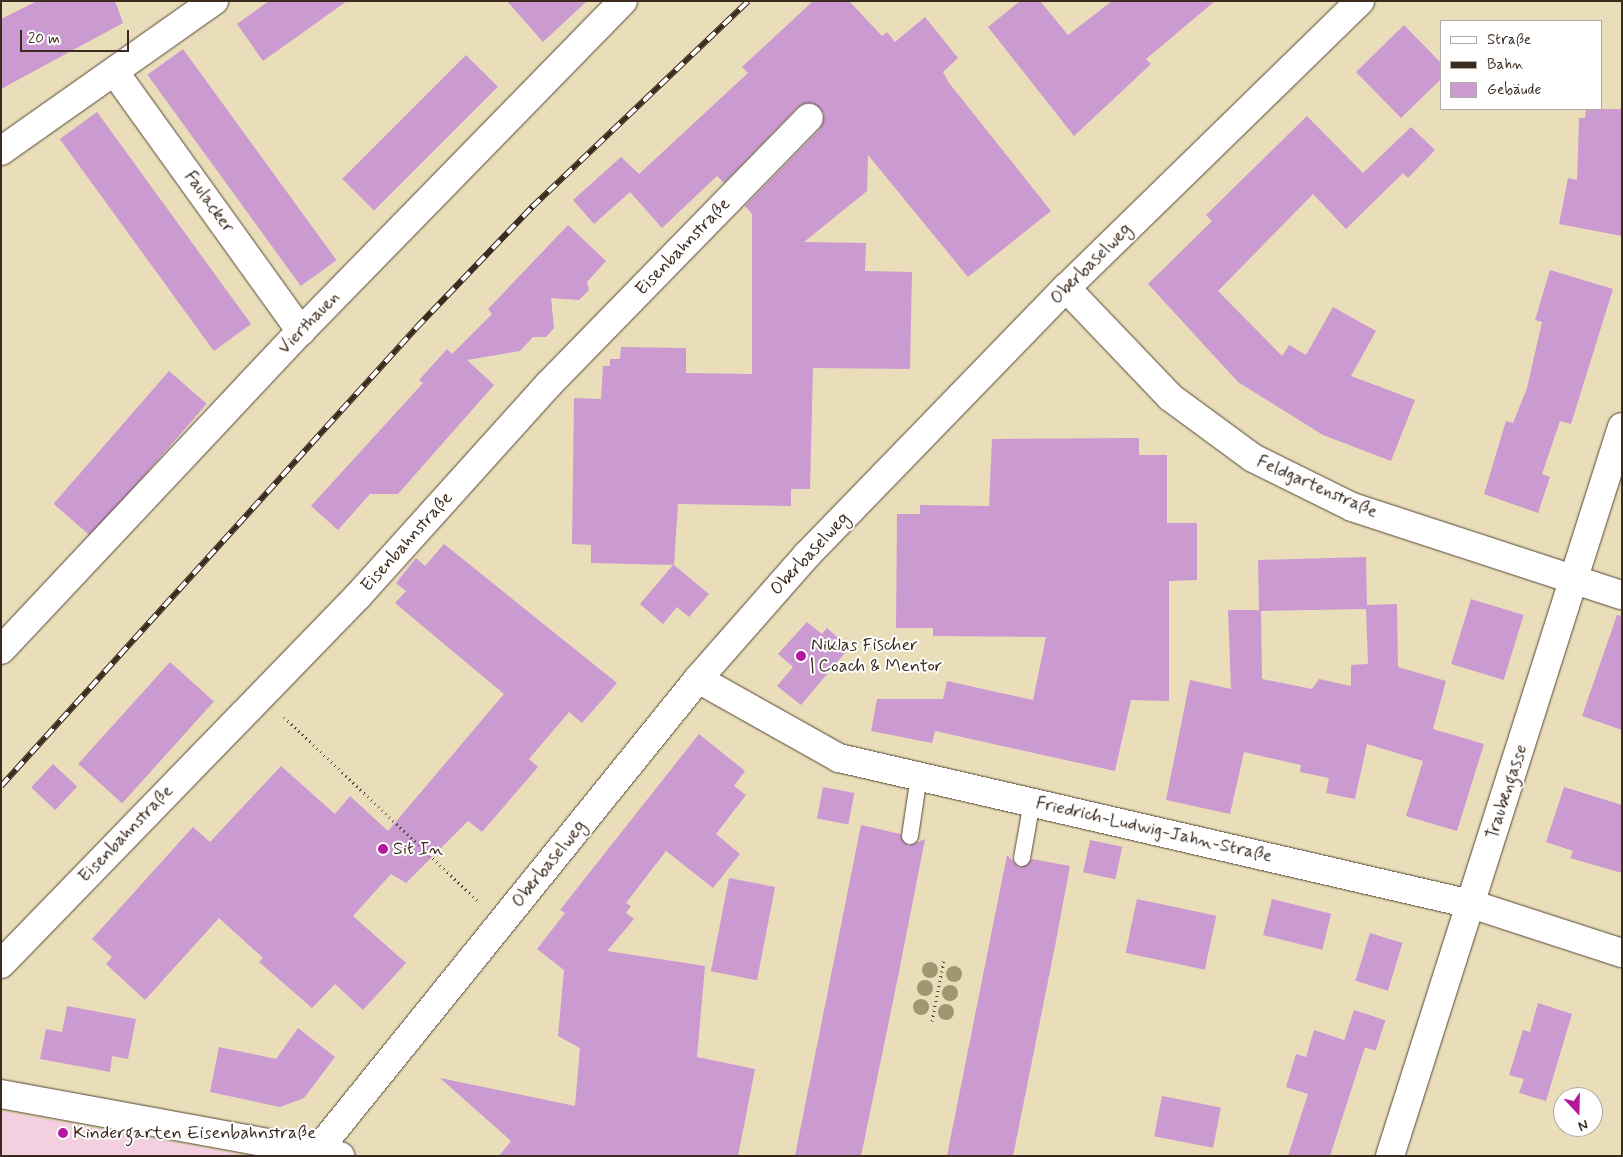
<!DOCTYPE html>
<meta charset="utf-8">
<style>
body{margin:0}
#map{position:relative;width:1623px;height:1157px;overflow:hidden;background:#eadeba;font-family:Mynerve,sans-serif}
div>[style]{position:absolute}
.built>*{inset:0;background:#f3cfe0}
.building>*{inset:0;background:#ca9ad1;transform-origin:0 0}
.path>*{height:3px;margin-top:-1.5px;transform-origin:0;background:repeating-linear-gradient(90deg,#554535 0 1px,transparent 0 5px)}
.roads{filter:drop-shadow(0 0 1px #554535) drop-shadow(0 0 1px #554535)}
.service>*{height:16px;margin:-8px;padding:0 8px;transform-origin:8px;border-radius:8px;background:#fff}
.minor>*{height:28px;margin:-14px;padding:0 14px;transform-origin:14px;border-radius:14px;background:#fff}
.tertiary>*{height:28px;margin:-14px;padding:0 14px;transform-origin:14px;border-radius:14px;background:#fff}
.rail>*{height:5.5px;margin-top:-2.75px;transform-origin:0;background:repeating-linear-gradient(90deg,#fff 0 11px,#3b2a1e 0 22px);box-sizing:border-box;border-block:1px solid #3b2a1e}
.trees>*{width:16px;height:16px;margin:-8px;border-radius:50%;background:#9e9872}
.dots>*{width:14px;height:14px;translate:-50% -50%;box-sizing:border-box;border:2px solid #fff;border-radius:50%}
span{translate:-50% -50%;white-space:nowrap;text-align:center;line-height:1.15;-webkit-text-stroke:4px #fff;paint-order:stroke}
.street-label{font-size:18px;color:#3b2a1e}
.poi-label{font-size:18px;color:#3b2a1e}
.left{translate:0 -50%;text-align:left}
.frame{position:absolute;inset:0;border:2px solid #3b2a1e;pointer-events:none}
.legend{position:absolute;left:1440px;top:20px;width:162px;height:90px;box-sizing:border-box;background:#fff;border:1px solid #b1aaa5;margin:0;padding:6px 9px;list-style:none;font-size:15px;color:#3b2a1e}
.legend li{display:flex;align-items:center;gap:10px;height:25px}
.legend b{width:25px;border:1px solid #b1aaa5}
.north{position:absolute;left:1553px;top:1087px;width:50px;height:50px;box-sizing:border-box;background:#fff;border:1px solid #b1aaa5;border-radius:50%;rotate:159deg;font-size:14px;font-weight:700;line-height:20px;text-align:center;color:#3b2a1e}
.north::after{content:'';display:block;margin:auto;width:18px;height:22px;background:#b5179e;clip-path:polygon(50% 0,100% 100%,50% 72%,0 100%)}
.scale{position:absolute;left:20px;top:30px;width:109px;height:22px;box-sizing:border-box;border:2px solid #3b2a1e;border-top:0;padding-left:6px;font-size:15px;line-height:18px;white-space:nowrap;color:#3b2a1e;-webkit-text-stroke:4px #fff;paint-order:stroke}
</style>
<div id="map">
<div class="built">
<i style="clip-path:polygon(1px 1111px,249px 1156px,1px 1156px)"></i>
</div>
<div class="building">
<i style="clip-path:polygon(37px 1px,115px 1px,123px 23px,1px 89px,1px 19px)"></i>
<i style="clip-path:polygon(269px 1px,347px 1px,263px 61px,237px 24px)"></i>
<i style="clip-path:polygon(507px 1px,587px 1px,543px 42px)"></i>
<i style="clip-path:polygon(813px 1px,849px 1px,882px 36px,887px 32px,895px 42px,925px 17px,958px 58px,943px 72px,949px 83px,1051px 211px,968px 277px,868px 155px,867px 191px,804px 242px,866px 243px,865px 271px,912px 272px,910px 369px,813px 368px,810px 489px,791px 489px,791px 506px,678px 504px,674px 565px,709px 594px,689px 617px,677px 607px,663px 624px,640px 604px,673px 565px,591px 563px,591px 545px,572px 544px,574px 398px,601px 399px,603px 366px,610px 366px,610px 359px,620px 359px,621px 347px,686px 348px,686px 373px,752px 374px,752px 214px,745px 206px,820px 129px,824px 113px,812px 103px,798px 107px,724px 183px,717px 176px,662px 228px,630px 192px,594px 224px,573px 200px,621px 157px,639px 174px,748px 73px,742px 67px)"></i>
<i style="clip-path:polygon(1020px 1px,1040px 1px,1068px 35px,1112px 1px,1215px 1px,1146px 59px,1151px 64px,1074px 136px,988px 27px)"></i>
<i style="clip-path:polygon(1404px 25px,1442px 64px,1442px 78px,1401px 118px,1356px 72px)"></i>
<i style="left:183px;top:49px;width:261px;height:44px;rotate:54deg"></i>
<i style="left:466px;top:55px;width:45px;height:175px;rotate:45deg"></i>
<i style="clip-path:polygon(1586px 109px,1622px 109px,1622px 236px,1559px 224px,1568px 178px,1577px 180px,1579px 118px,1585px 118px)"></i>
<i style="left:97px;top:112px;width:262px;height:46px;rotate:54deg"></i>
<i style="clip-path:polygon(1307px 116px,1363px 173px,1411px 127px,1435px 150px,1408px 178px,1403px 173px,1346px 229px,1313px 194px,1218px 291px,1282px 356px,1289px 345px,1306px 355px,1333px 307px,1376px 331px,1351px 376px,1415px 400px,1391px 461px,1323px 435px,1238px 382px,1148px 284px,1212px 221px,1206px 215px)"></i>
<i style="clip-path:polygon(568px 225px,606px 261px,587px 282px,589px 290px,579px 300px,551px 298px,554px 328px,546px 337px,533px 337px,520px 351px,467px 360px,494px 385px,398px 494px,370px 494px,338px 530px,311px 506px,423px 383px,419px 380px,447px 349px,452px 354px,492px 314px,488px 309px)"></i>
<i style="clip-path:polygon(1550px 270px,1613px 289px,1571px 424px,1560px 421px,1542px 474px,1550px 477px,1538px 513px,1484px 494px,1506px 421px,1513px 423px,1527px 388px,1542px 322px,1535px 320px)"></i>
<i style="left:169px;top:371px;width:50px;height:176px;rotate:41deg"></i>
<i style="clip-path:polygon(1139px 438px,1139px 455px,1167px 455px,1167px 523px,1197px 523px,1197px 580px,1169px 581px,1169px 701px,1131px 700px,1115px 771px,935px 731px,932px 743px,871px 731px,877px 699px,943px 699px,947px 681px,1033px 700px,1046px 637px,933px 636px,933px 628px,896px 628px,897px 514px,920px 514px,920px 505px,989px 506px,992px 439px)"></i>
<i style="clip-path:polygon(444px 544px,617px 683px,582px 723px,569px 712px,529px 759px,538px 767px,482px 832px,468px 821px,406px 883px,391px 874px,353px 916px,406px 963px,363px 1010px,335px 984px,312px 1008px,259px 962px,263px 958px,219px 918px,145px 1000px,106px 964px,112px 957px,92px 939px,193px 827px,210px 842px,281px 766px,335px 814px,350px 796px,388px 831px,504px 694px,395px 603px,406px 591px,396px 583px,416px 558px,425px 566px)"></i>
<i style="clip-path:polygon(evenodd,1366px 557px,1367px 605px,1397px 604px,1398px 667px,1446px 681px,1433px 729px,1484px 744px,1457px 831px,1406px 816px,1423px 761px,1367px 744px,1355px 799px,1326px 793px,1329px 778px,1300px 772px,1301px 765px,1244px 752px,1230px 814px,1166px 800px,1190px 680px,1231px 689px,1228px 610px,1259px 610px,1258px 560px,1366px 557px,1366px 609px,1368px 664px,1351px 665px,1351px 686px,1319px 679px,1312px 689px,1262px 679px,1261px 611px,1366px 609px)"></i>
<i style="left:1471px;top:599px;width:55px;height:68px;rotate:17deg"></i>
<i style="clip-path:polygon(1617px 615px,1622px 616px,1622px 730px,1582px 716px)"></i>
<i style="clip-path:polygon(807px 622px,822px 634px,827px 628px,849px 648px,801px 705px,777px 686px,793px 667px,778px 654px)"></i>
<i style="left:170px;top:662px;width:59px;height:137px;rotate:42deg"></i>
<i style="clip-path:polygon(699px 734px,745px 771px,734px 786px,746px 795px,716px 834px,740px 854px,713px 888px,666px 851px,626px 903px,631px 906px,626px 913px,634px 919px,607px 951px,705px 966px,697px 1057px,755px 1069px,738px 1156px,499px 1156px,511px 1141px,440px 1078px,575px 1106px,580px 1048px,558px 1036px,564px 970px,537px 949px,565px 913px,560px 910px)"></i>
<i style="left:53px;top:764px;width:33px;height:32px;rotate:43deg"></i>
<i style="left:823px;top:787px;width:32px;height:32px;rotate:11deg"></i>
<i style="clip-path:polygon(1564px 787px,1622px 805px,1622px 873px,1570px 858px,1573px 851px,1546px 842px)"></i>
<i style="clip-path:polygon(861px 825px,900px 834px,908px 846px,925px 839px,897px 982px,861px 1156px,795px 1156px)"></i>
<i style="left:1090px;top:840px;width:33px;height:33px;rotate:12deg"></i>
<i style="clip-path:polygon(1007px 855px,1020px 868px,1032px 859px,1070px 866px,1056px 941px,1013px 1156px,947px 1156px)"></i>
<i style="left:729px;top:878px;width:47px;height:95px;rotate:11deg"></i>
<i style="left:1137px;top:899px;width:81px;height:55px;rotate:12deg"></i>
<i style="left:1272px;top:899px;width:61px;height:37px;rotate:14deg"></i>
<i style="left:1370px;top:933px;width:34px;height:50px;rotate:17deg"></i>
<i style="clip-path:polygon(1538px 1003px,1572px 1014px,1546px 1101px,1519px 1093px,1524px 1079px,1509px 1075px,1523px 1030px,1530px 1032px)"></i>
<i style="clip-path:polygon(67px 1006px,136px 1019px,128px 1059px,112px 1056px,110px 1072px,40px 1059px,46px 1029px,62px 1032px)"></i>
<i style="left:1354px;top:1010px;width:33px;height:32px;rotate:18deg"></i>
<i style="clip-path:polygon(298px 1028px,335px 1057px,304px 1098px,280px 1107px,210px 1092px,219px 1047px,276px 1059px)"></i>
<i style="clip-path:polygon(1314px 1030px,1365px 1047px,1330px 1156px,1288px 1156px,1308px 1094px,1286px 1087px,1296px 1054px,1306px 1057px)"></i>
<i style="left:1162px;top:1096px;width:60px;height:41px;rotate:11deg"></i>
</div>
<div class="path">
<i style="left:284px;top:717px;width:266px;rotate:43.5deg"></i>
<i style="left:932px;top:1021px;width:62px;rotate:-78.9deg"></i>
</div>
<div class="roads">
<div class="service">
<i style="left:910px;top:836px;width:61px;rotate:-81.5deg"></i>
<i style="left:1022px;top:858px;width:57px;rotate:-79.9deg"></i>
</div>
<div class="minor">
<i style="left:116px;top:74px;width:317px;rotate:54.3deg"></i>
<i style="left:1px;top:151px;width:261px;rotate:-35.2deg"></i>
<i style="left:1066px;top:288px;width:151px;rotate:46.3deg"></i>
<i style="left:1170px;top:397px;width:103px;rotate:36.3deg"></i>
<i style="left:1253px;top:458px;width:110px;rotate:26.3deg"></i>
<i style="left:1352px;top:507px;width:284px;rotate:18.1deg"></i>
<i style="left:1px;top:650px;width:438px;rotate:-46.8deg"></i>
<i style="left:301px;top:331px;width:461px;rotate:-45.7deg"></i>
<i style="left:698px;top:679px;width:162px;rotate:29.3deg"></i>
<i style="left:839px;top:758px;width:649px;rotate:13.01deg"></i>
<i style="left:1471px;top:904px;width:159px;rotate:18deg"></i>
<i style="left:1px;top:964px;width:513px;rotate:-45.87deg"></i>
<i style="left:358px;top:596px;width:285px;rotate:-48deg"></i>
<i style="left:549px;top:384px;width:372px;rotate:-45.7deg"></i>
<i style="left:1px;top:1094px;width:345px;rotate:10.4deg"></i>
<i style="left:1390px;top:1156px;width:765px;rotate:-72.35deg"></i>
</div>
<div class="tertiary">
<i style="left:313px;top:1156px;width:613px;rotate:-51.09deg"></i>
<i style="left:698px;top:679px;width:165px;rotate:-48.7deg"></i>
<i style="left:807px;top:555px;width:372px;rotate:-45.9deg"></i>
<i style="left:1066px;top:288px;width:411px;rotate:-44.3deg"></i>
</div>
</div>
<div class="rail">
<i style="left:1px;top:786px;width:618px;rotate:-47.82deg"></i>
<i style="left:416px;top:328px;width:168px;rotate:-46.2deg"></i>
<i style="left:532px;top:207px;width:298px;rotate:-43.6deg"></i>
</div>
<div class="trees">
<i style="left:930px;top:970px"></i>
<i style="left:954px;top:974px"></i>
<i style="left:925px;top:988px"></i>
<i style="left:950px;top:993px"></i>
<i style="left:921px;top:1007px"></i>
<i style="left:946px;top:1012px"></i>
</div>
<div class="dots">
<i style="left:801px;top:656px;background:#b5179e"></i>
<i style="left:383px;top:849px;background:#b5179e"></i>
<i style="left:63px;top:1133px;background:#b5179e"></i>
</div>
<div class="street-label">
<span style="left:209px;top:202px;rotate:54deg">Faulacker</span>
<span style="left:683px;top:247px;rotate:-46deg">Eisenbahnstraße</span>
<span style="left:1091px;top:264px;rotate:-45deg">Oberbaselweg</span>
<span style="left:309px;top:323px;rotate:-46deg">Vierthauen</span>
<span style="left:1317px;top:487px;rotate:24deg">Feldgartenstraße</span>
<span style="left:407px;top:542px;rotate:-48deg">Eisenbahnstraße</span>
<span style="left:810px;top:554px;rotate:-47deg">Oberbaselweg</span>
<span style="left:1507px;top:792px;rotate:-72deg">Traubengasse</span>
<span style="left:1154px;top:830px;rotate:13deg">Friedrich-Ludwig-Jahn-Straße</span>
<span style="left:126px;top:834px;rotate:-46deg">Eisenbahnstraße</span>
<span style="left:549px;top:864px;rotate:-51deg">Oberbaselweg</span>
</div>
<div class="poi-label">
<span class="left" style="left:811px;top:656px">Niklas Fischer<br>| Coach &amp; Mentor</span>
<span class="left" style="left:393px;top:849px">Sit In</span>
<span class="left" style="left:73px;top:1133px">Kindergarten Eisenbahnstraße</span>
</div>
<div class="frame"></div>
<ul class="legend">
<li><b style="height:6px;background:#fff"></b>Straße</li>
<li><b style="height:6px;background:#3b2a1e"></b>Bahn</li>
<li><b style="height:14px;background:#ca9ad1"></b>Gebäude</li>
</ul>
<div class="north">N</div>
<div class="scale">20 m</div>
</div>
